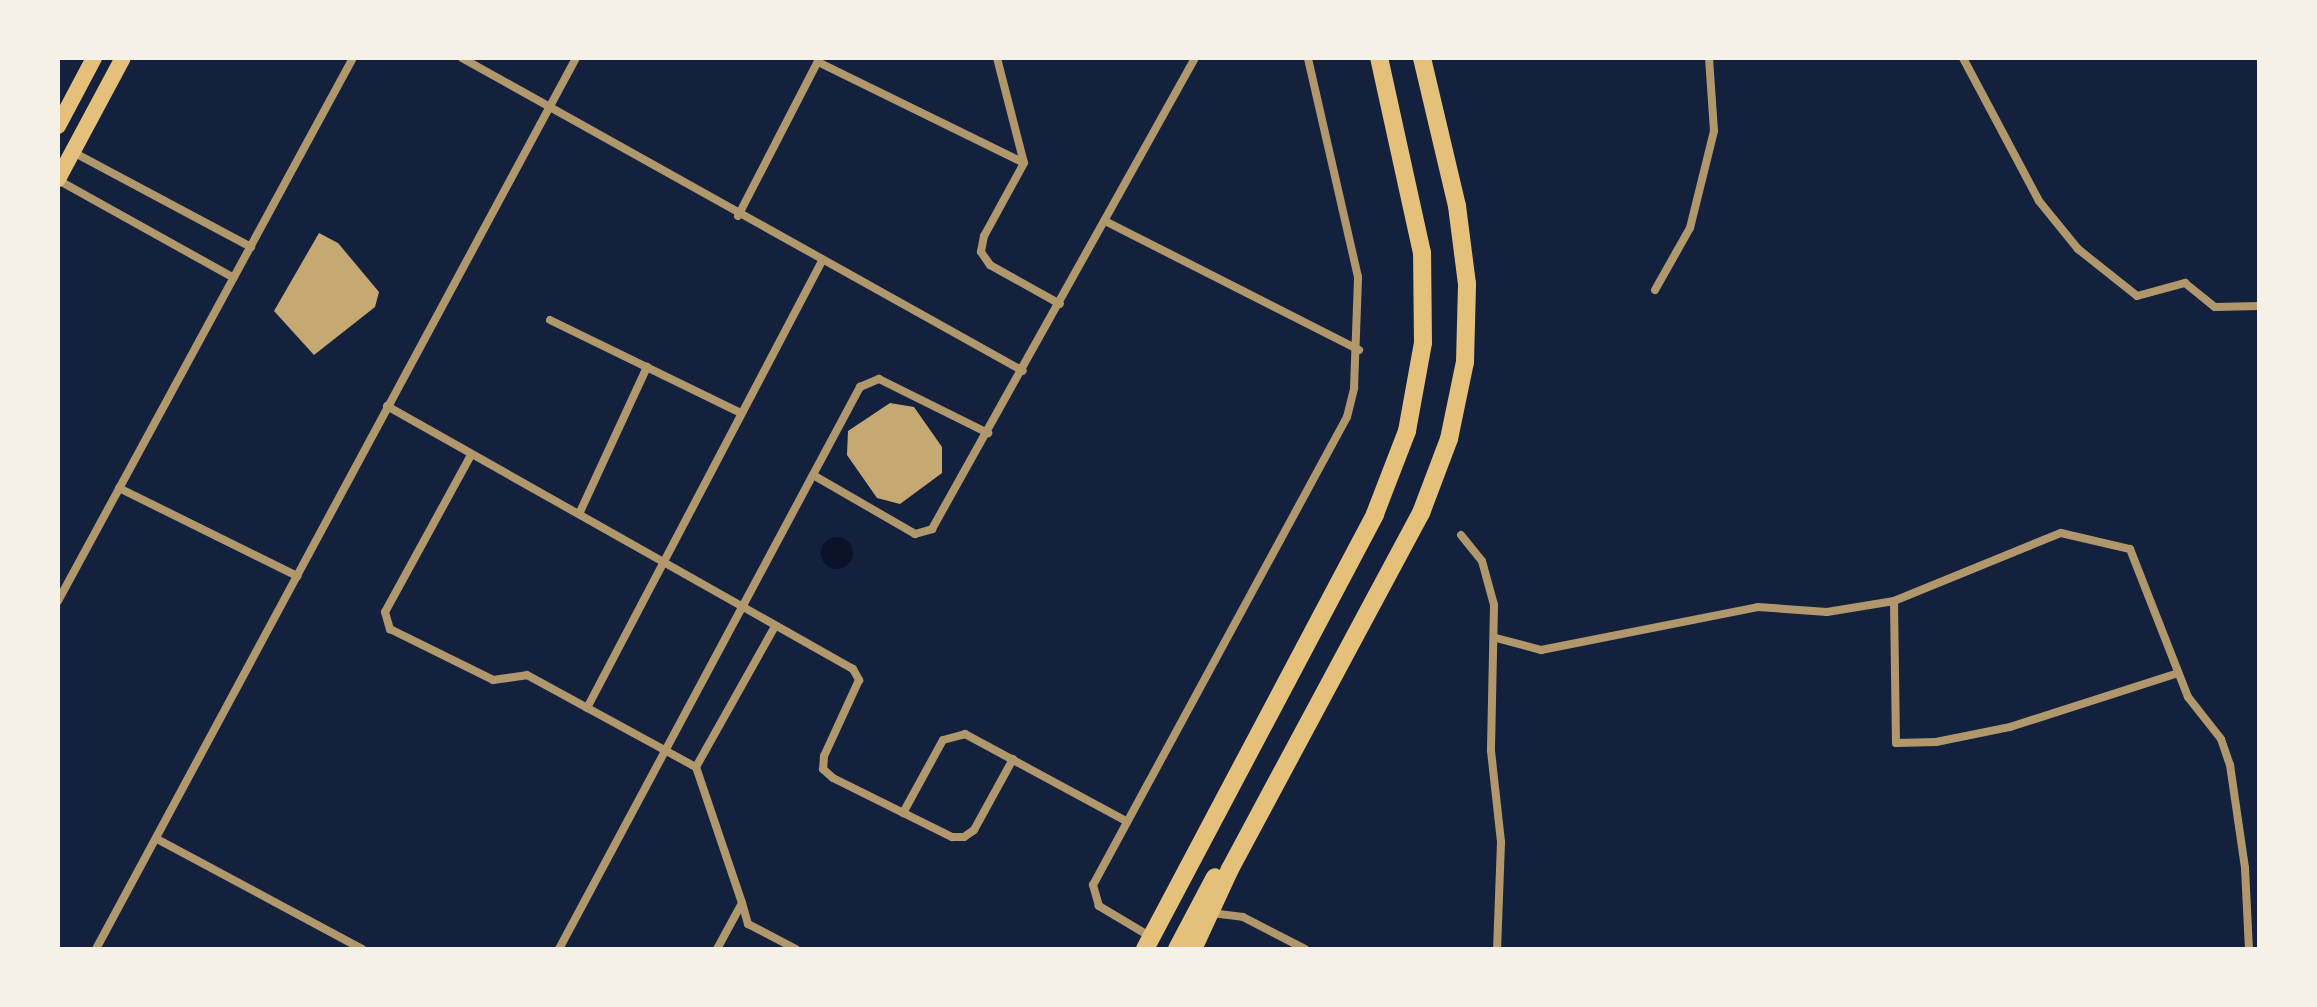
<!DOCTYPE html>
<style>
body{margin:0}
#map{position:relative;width:2317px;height:1007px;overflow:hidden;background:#14213d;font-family:Helvetica,sans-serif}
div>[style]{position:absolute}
.water>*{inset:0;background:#0b132b}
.round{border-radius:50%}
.building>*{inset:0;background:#c6a872}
.minor>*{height:8px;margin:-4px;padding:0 4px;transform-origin:4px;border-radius:4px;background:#b1986c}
.secondary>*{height:16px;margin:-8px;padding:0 8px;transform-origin:8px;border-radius:8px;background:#e5c07b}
.primary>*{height:18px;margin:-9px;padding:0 9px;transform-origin:9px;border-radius:9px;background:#e5c07b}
span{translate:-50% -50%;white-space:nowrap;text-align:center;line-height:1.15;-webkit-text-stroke:6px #f6f1e7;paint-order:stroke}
.frame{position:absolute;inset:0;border:60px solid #f6f1e7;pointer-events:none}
</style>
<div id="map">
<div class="water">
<i class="round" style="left:821px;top:537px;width:32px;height:32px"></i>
</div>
<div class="building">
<i style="clip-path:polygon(319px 233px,338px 243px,379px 292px,375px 307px,314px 355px,274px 311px)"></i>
<i style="clip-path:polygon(890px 403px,914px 407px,942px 447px,942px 473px,900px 504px,877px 498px,847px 455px,848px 431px)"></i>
</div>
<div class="minor">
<i style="left:462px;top:58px;width:642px;rotate:29.16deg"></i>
<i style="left:997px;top:58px;width:108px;rotate:75.6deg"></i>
<i style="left:1024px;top:163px;width:83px;rotate:118.7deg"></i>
<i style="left:984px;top:236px;width:16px;rotate:101deg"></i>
<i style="left:981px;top:252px;width:16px;rotate:55deg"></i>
<i style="left:990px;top:265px;width:80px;rotate:29.1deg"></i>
<i style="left:1963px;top:58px;width:162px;rotate:62deg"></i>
<i style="left:2039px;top:201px;width:62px;rotate:50.9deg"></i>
<i style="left:2078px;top:249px;width:75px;rotate:38.5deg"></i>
<i style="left:2137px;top:296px;width:50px;rotate:-15.2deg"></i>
<i style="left:2185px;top:283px;width:38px;rotate:39deg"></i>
<i style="left:2215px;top:307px;width:44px;rotate:-1.3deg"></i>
<i style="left:818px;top:62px;width:229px;rotate:26.1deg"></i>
<i style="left:73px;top:152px;width:202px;rotate:28.1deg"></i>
<i style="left:58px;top:180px;width:201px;rotate:29.1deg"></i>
<i style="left:738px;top:216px;width:177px;rotate:-62.7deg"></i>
<i style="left:1105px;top:221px;width:285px;rotate:26.9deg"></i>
<i style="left:1655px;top:290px;width:71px;rotate:-60.6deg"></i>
<i style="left:1690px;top:228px;width:100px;rotate:-76.1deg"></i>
<i style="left:1714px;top:131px;width:73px;rotate:-93.9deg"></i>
<i style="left:550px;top:320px;width:212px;rotate:26deg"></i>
<i style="left:387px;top:406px;width:535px;rotate:29.44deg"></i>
<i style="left:853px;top:669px;width:13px;rotate:61deg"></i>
<i style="left:859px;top:680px;width:84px;rotate:114.7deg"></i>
<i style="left:824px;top:756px;width:13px;rotate:94deg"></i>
<i style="left:823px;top:769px;width:13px;rotate:42deg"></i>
<i style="left:833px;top:778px;width:133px;rotate:26.4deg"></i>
<i style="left:952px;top:837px;width:12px"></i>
<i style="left:964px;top:837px;width:12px;rotate:-35deg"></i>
<i style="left:974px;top:830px;width:81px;rotate:-61.2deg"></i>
<i style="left:471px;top:455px;width:179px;rotate:118.7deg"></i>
<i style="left:385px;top:612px;width:18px;rotate:74deg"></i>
<i style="left:390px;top:629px;width:115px;rotate:26.3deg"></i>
<i style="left:493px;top:680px;width:34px;rotate:-8deg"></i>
<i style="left:527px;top:675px;width:192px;rotate:28.6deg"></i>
<i style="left:696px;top:767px;width:162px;rotate:-60.7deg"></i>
<i style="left:813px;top:475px;width:118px;rotate:30deg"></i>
<i style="left:915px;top:534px;width:18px;rotate:-16deg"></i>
<i style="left:932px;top:529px;width:539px;rotate:-60.82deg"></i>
<i style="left:119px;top:488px;width:199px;rotate:26.3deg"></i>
<i style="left:580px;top:512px;width:160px;rotate:-65.2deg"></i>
<i style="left:1461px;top:535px;width:33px;rotate:51deg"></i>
<i style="left:1482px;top:561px;width:46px;rotate:74.7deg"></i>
<i style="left:1494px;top:605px;width:146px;rotate:91.2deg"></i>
<i style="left:1491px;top:751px;width:92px;rotate:83.7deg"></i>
<i style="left:1501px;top:842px;width:107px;rotate:92.1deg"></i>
<i style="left:58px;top:601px;width:618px;rotate:-61.49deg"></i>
<i style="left:1894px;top:601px;width:142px;rotate:89.2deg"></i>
<i style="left:1896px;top:743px;width:40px;rotate:-1.4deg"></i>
<i style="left:1936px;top:742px;width:76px;rotate:-11.5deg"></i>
<i style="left:2010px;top:727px;width:176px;rotate:-17.8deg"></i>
<i style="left:1496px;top:638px;width:47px;rotate:14.9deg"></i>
<i style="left:1541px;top:650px;width:221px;rotate:-11.2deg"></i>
<i style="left:1758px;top:607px;width:69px;rotate:4.1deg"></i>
<i style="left:1827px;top:612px;width:68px;rotate:-9.3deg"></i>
<i style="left:1894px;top:601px;width:180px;rotate:-22.2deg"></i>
<i style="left:2061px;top:533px;width:71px;rotate:13.1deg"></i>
<i style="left:2130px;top:549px;width:159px;rotate:68.6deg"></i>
<i style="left:2188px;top:697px;width:53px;rotate:51.8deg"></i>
<i style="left:2221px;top:739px;width:28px;rotate:71deg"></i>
<i style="left:2230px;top:765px;width:104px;rotate:81.7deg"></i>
<i style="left:2245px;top:868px;width:81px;rotate:87.2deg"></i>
<i style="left:587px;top:708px;width:505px;rotate:-62.27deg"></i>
<i style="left:696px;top:767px;width:144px;rotate:71.3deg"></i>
<i style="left:903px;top:813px;width:83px;rotate:-61.3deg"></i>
<i style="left:943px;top:740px;width:23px;rotate:-15deg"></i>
<i style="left:965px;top:734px;width:183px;rotate:28.4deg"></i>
<i style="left:157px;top:839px;width:233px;rotate:28.2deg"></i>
<i style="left:1211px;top:913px;width:32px;rotate:7deg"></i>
<i style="left:1243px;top:917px;width:70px;rotate:27.3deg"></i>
<i style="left:1151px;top:937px;width:61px;rotate:-149.2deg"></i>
<i style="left:1099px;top:906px;width:22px;rotate:-106deg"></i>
<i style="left:1093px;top:885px;width:532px;rotate:-61.51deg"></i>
<i style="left:1347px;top:417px;width:30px;rotate:-76deg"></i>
<i style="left:1354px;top:388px;width:111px;rotate:-87.9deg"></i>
<i style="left:1358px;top:277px;width:225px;rotate:-102.9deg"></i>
<i style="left:96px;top:949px;width:1012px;rotate:-61.69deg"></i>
<i style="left:559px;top:949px;width:638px;rotate:-61.83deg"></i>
<i style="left:860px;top:387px;width:21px;rotate:-23deg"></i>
<i style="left:879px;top:379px;width:122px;rotate:26.4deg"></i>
<i style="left:717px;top:949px;width:52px;rotate:-61.5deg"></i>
<i style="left:742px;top:903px;width:22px;rotate:74deg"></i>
<i style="left:748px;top:924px;width:54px;rotate:27.5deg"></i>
</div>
<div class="secondary">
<i style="left:58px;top:126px;width:77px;rotate:-62.1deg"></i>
<i style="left:58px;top:179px;width:137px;rotate:-61.8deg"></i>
</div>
<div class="primary">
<i style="left:1145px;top:949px;width:492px;rotate:-62.1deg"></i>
<i style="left:1375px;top:514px;width:89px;rotate:-68.9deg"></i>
<i style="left:1407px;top:431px;width:89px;rotate:-79.7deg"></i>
<i style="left:1423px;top:343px;width:90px;rotate:-90.6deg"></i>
<i style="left:1422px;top:253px;width:200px;rotate:-102.4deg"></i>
<i style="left:1177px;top:949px;width:81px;rotate:-62.2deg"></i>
<i style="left:1193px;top:949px;width:88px;rotate:-65.2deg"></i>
<i style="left:1230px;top:869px;width:404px;rotate:-61.8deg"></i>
<i style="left:1421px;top:513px;width:79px;rotate:-69.3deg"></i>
<i style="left:1449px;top:439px;width:79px;rotate:-78.3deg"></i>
<i style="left:1465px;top:362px;width:78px;rotate:-88.5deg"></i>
<i style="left:1467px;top:284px;width:79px;rotate:-97.3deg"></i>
<i style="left:1457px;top:206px;width:152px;rotate:-103.3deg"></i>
</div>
<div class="frame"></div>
</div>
